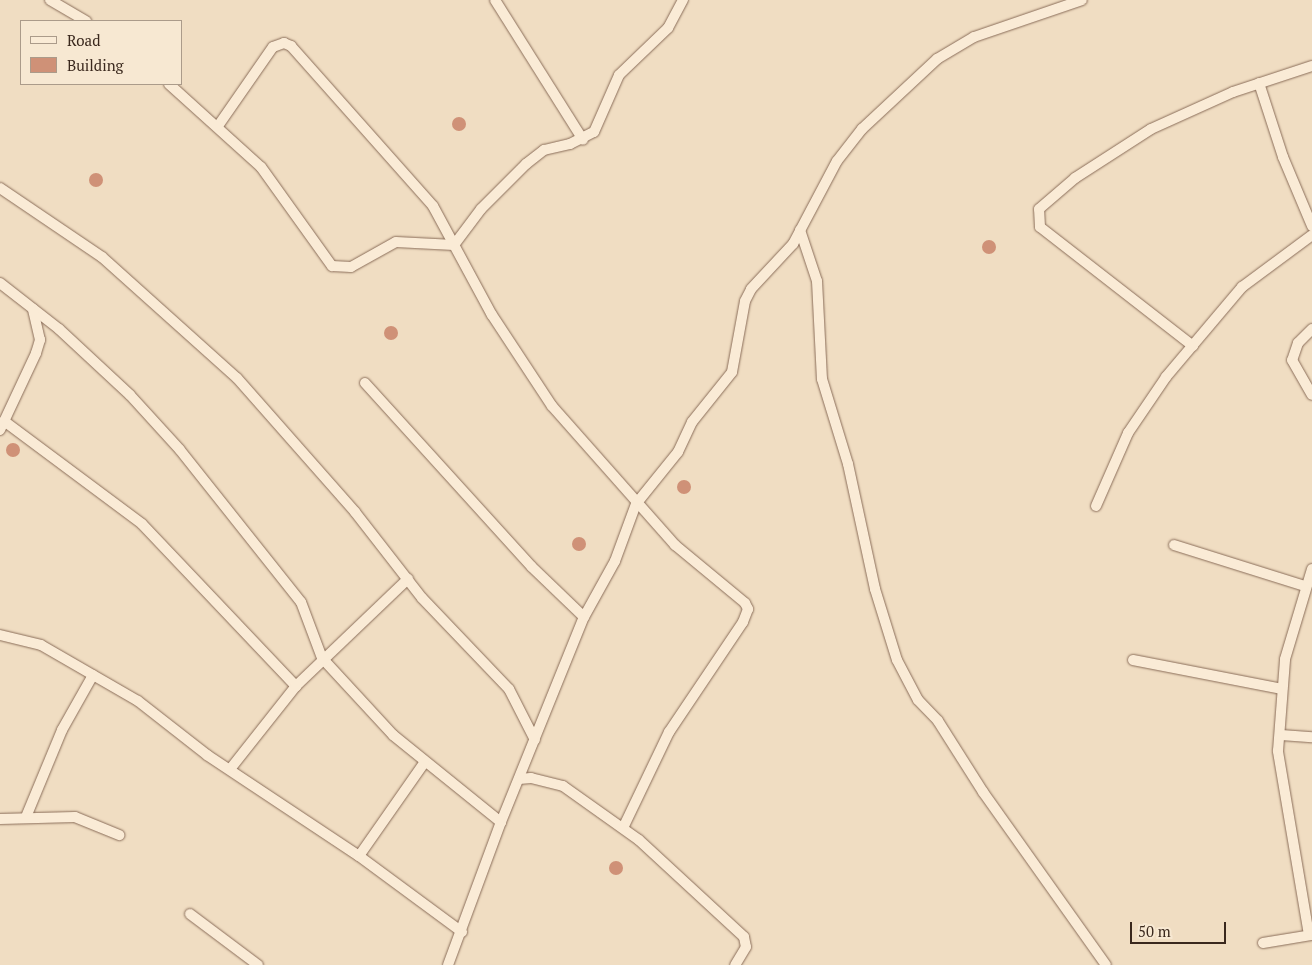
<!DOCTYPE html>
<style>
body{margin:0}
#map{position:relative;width:1312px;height:965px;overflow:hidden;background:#f0ddc2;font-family:"PT Serif",serif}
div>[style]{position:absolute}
.building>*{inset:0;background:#cf9177}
.round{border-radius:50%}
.roads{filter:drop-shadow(0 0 1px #8a6d59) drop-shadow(0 0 1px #8a6d59)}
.minor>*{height:10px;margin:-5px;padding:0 5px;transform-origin:5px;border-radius:5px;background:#faebd6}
span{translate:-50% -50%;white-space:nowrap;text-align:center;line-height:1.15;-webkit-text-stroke:5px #f7e8d2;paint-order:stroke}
.legend{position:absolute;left:20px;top:20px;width:162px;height:65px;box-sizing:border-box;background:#f7e8d2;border:1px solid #ab9b8a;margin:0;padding:6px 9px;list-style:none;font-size:15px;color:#3a281d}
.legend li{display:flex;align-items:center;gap:10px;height:25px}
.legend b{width:25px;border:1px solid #ab9b8a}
.scale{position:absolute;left:1130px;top:922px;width:96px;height:22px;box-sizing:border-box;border:2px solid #3a281d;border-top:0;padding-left:6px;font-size:15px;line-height:18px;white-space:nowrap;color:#3a281d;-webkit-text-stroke:4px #f7e8d2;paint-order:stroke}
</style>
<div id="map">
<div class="building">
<i class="round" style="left:452px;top:117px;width:14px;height:14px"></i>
<i class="round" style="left:89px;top:173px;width:14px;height:14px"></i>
<i class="round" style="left:982px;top:240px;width:14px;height:14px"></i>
<i class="round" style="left:384px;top:326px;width:14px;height:14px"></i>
<i class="round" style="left:6px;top:443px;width:14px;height:14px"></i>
<i class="round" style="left:677px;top:480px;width:14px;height:14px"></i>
<i class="round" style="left:572px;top:537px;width:14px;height:14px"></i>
<i class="round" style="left:609px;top:861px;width:14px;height:14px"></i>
</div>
<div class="roads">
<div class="minor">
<i style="left:50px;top:0;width:42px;rotate:30.3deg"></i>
<i style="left:495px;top:0;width:165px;rotate:57.8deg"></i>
<i style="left:1259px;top:83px;width:78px;rotate:72deg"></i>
<i style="left:1283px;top:157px;width:75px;rotate:67.2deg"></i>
<i style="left:169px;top:84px;width:124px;rotate:42.1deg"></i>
<i style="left:261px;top:167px;width:122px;rotate:54.4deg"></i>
<i style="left:332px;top:266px;width:19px;rotate:3deg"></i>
<i style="left:351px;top:267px;width:51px;rotate:-29.1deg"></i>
<i style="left:396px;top:242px;width:58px;rotate:3deg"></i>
<i style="left:218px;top:126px;width:96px;rotate:-55.2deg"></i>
<i style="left:273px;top:47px;width:12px;rotate:-20deg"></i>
<i style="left:284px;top:43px;width:8px;rotate:23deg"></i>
<i style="left:291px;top:46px;width:214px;rotate:48.4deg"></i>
<i style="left:433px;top:206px;width:124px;rotate:61.6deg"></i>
<i style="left:492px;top:315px;width:109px;rotate:56.6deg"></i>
<i style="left:552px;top:406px;width:186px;rotate:48.5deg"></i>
<i style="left:675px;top:545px;width:91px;rotate:39.6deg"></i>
<i style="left:745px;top:603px;width:7px;rotate:63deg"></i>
<i style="left:748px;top:609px;width:14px;rotate:111deg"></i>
<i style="left:743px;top:622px;width:133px;rotate:123.9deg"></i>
<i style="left:669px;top:732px;width:106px;rotate:115.6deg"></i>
<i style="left:0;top:188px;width:123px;rotate:34.1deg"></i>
<i style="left:102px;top:257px;width:181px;rotate:41.9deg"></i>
<i style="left:237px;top:378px;width:179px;rotate:48.6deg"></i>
<i style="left:355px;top:512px;width:109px;rotate:52.1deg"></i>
<i style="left:422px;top:598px;width:126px;rotate:46.3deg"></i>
<i style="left:509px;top:689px;width:57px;rotate:63deg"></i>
<i style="left:800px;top:230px;width:54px;rotate:71.6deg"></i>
<i style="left:817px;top:281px;width:98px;rotate:87.1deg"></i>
<i style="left:822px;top:379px;width:89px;rotate:73deg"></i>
<i style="left:848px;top:464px;width:128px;rotate:77.8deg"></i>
<i style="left:875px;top:589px;width:74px;rotate:72.8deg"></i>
<i style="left:897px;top:660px;width:45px;rotate:62.3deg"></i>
<i style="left:918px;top:700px;width:29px;rotate:46deg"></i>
<i style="left:938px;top:721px;width:84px;rotate:57.6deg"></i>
<i style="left:983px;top:792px;width:212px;rotate:54.6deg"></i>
<i style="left:454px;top:245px;width:45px;rotate:-53.1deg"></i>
<i style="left:481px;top:209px;width:64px;rotate:-45deg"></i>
<i style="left:526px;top:164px;width:23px;rotate:-38deg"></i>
<i style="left:544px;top:150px;width:27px;rotate:-13deg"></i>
<i style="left:570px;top:144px;width:27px;rotate:-27deg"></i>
<i style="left:594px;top:132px;width:62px;rotate:-66.3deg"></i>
<i style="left:619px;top:75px;width:68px;rotate:-43.8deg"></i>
<i style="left:668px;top:28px;width:32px;rotate:-62deg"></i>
<i style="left:0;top:283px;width:75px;rotate:37.9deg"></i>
<i style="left:59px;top:329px;width:97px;rotate:42.9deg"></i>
<i style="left:130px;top:395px;width:74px;rotate:47.7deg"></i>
<i style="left:180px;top:450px;width:194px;rotate:51.5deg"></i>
<i style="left:301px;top:602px;width:60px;rotate:69.4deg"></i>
<i style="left:322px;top:658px;width:105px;rotate:47.3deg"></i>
<i style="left:393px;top:735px;width:139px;rotate:38.9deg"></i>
<i style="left:1312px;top:329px;width:20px;rotate:135deg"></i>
<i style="left:1298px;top:343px;width:18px;rotate:109deg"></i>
<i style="left:1292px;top:360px;width:40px;rotate:60.3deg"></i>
<i style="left:1193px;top:346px;width:194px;rotate:-142.1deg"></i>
<i style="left:1040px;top:227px;width:18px;rotate:-93deg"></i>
<i style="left:1039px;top:209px;width:48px;rotate:-40.7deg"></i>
<i style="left:1075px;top:178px;width:90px;rotate:-32.8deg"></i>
<i style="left:1151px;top:129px;width:90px;rotate:-24.3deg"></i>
<i style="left:1233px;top:92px;width:83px;rotate:-18.2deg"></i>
<i style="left:365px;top:383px;width:248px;rotate:47.8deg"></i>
<i style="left:532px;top:567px;width:72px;rotate:43.9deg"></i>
<i style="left:4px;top:421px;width:172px;rotate:36.7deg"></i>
<i style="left:142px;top:524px;width:224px;rotate:46.5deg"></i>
<i style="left:0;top:430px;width:85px;rotate:-64.9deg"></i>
<i style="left:36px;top:353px;width:14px;rotate:-73deg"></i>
<i style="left:40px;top:340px;width:32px;rotate:-103deg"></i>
<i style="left:1096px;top:506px;width:80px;rotate:-66.3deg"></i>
<i style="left:1128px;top:433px;width:68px;rotate:-55.8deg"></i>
<i style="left:1166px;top:377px;width:118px;rotate:-49.8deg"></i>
<i style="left:1242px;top:287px;width:87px;rotate:-36.6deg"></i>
<i style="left:1174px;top:545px;width:137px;rotate:17.4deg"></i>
<i style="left:0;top:635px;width:42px;rotate:13.7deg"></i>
<i style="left:41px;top:645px;width:112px;rotate:30deg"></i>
<i style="left:138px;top:701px;width:88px;rotate:38deg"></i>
<i style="left:207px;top:755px;width:182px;rotate:33.6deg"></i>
<i style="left:359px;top:856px;width:128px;rotate:36.4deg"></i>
<i style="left:1133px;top:660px;width:152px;rotate:11deg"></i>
<i style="left:1281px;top:735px;width:31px;rotate:4deg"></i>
<i style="left:231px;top:768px;width:105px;rotate:-51.6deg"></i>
<i style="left:296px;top:686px;width:155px;rotate:-43.7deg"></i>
<i style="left:519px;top:779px;width:12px;rotate:-5deg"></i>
<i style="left:531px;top:778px;width:33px;rotate:14deg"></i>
<i style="left:563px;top:786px;width:93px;rotate:35.4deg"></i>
<i style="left:639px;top:840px;width:143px;rotate:42.7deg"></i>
<i style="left:744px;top:937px;width:10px;rotate:79deg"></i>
<i style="left:746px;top:947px;width:21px;rotate:121deg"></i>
<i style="left:26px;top:817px;width:94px;rotate:-67.5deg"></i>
<i style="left:62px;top:730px;width:63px;rotate:-60.6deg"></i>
<i style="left:0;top:819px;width:75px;rotate:-1.5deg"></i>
<i style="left:75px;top:817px;width:48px;rotate:22.2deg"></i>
<i style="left:359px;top:856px;width:113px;rotate:-55deg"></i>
<i style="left:190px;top:914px;width:85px;rotate:36.9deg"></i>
<i style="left:1309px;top:935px;width:187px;rotate:-99.6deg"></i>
<i style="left:1278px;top:751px;width:92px;rotate:-85.6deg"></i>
<i style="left:1285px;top:659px;width:94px;rotate:-73.3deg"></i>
<i style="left:1263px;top:943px;width:50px;rotate:-9.3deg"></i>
<i style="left:448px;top:965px;width:153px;rotate:-69.7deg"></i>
<i style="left:501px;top:822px;width:221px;rotate:-68deg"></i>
<i style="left:584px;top:617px;width:64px;rotate:-61deg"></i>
<i style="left:615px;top:561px;width:61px;rotate:-69.8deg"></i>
<i style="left:636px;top:504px;width:67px;rotate:-51.1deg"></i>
<i style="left:678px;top:452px;width:33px;rotate:-65deg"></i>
<i style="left:692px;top:422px;width:64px;rotate:-51.3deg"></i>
<i style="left:732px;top:372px;width:72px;rotate:-79.6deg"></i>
<i style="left:745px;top:301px;width:13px;rotate:-63deg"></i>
<i style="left:751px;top:289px;width:62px;rotate:-47deg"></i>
<i style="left:793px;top:244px;width:94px;rotate:-62.1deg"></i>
<i style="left:837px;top:161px;width:41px;rotate:-52deg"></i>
<i style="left:862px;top:129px;width:103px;rotate:-43deg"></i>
<i style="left:937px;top:59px;width:43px;rotate:-30.7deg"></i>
<i style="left:974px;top:37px;width:114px;rotate:-18.9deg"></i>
</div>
</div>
<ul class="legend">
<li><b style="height:6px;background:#faebd6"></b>Road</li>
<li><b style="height:14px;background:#cf9177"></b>Building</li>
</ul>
<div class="scale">50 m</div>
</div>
